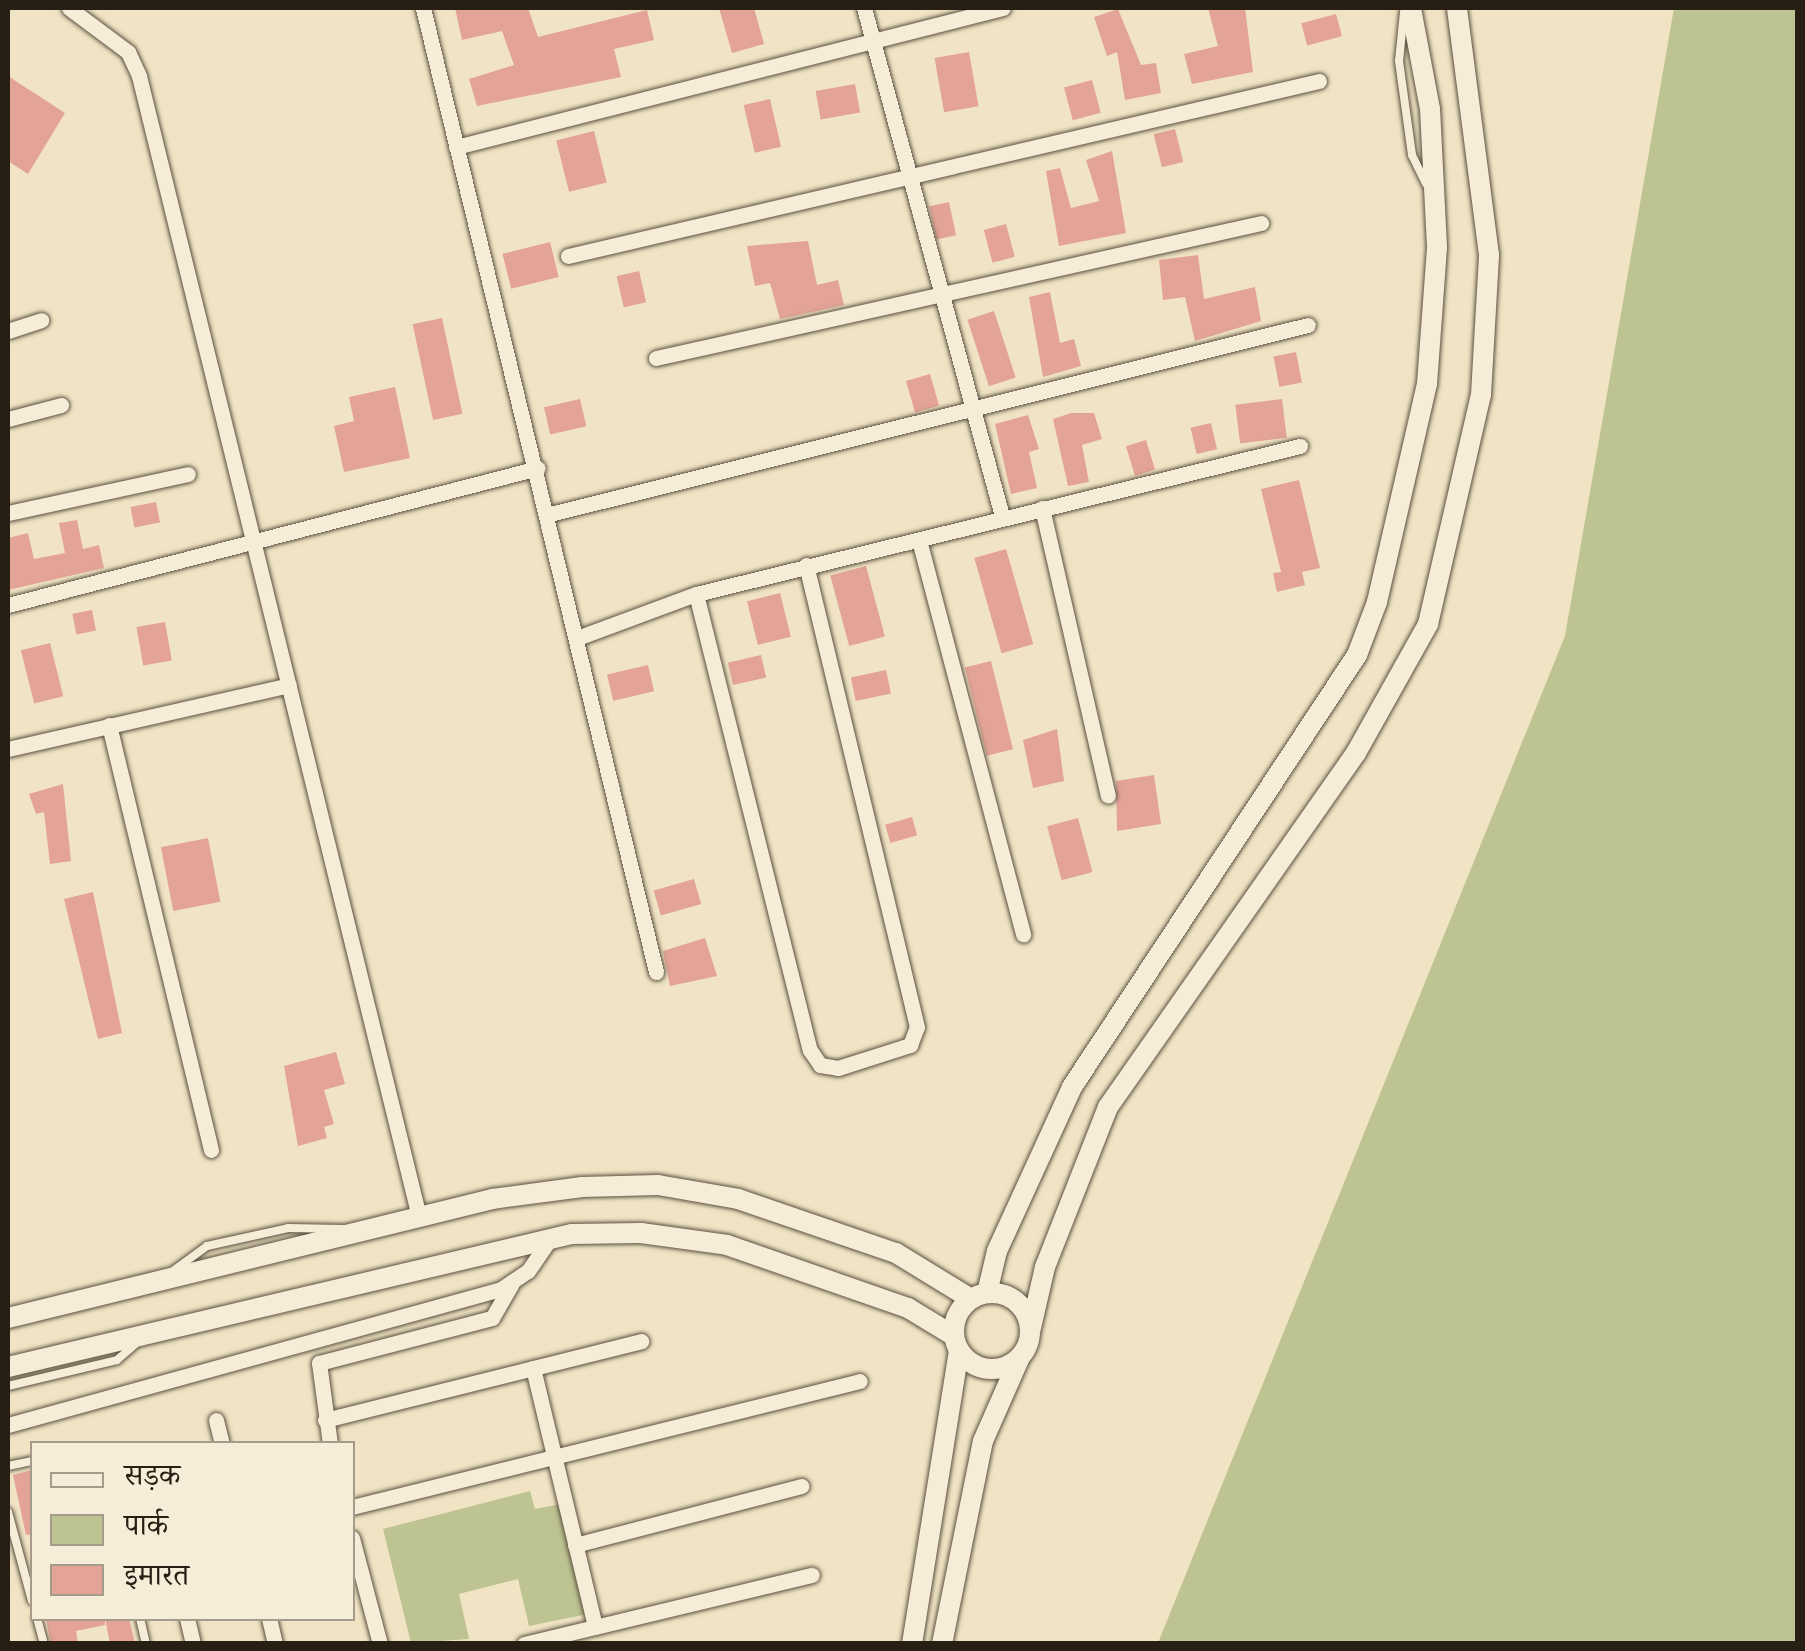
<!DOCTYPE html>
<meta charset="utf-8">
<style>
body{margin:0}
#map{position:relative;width:1805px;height:1651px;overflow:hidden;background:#f1e4c4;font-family:"Sorts Mill Goudy","Noto Serif Devanagari",serif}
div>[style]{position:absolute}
.green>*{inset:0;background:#bdc391}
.building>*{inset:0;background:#e3a397;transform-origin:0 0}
.roads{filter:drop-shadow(0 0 2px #5a5040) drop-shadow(0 0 2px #5a5040)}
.service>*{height:8px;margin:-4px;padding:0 4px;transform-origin:4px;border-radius:4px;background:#f6edd9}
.minor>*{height:15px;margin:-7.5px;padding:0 7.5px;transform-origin:7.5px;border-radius:7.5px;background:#f6edd9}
.tertiary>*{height:20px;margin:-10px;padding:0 10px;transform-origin:10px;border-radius:10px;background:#f6edd9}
.tertiary>.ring{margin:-10px;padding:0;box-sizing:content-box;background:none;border:20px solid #f6edd9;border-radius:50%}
span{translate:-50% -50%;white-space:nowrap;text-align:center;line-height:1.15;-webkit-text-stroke:10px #f6edd9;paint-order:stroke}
.frame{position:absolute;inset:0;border:10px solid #281f14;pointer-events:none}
.legend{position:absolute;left:30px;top:1441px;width:325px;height:180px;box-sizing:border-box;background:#f6edd9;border:2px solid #a49b8a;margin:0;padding:12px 18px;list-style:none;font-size:30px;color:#281f14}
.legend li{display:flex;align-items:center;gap:20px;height:50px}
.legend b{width:50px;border:2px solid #a49b8a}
</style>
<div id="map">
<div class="green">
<i style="clip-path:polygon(1674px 8px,1797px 8px,1797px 1643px,1158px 1643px,1565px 636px)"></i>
<i style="clip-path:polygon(530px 1491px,535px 1509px,561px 1504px,588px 1614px,529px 1626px,518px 1579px,459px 1594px,469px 1639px,411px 1643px,383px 1529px)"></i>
</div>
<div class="building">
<i style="clip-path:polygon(455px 8px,528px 8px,538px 37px,647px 10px,654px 40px,614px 49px,621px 77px,477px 106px,469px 79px,514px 65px,502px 31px,462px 40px)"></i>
<i style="clip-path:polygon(719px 8px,754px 8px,764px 44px,732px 53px)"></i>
<i style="clip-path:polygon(1208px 8px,1245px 8px,1253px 72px,1192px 84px,1184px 54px,1218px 46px)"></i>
<i style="clip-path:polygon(1118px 9px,1141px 65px,1156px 63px,1161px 93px,1125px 100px,1117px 52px,1107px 56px,1094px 17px)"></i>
<i style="left:1336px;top:14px;width:23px;height:36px;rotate:75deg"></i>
<i style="left:969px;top:52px;width:55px;height:35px;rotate:80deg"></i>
<i style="clip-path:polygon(8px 76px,65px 113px,28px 174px,8px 161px)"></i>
<i style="left:1092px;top:80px;width:34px;height:29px;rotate:75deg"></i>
<i style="left:855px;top:84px;width:29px;height:40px;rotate:80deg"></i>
<i style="left:770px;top:99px;width:49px;height:27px;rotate:77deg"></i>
<i style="left:1175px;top:129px;width:34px;height:22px;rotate:76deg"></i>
<i style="left:594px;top:131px;width:53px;height:39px;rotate:76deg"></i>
<i style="clip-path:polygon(1112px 151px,1126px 233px,1059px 246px,1046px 171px,1060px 168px,1071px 208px,1099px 201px,1086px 160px)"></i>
<i style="left:949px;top:202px;width:34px;height:20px;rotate:78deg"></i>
<i style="left:1006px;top:224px;width:34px;height:23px;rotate:75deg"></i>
<i style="clip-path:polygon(808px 241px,817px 285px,838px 280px,844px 305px,780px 319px,770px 283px,755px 286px,747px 246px)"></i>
<i style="left:550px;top:242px;width:36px;height:49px;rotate:76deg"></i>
<i style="clip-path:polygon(1198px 255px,1204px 299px,1255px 287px,1261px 321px,1195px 341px,1185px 297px,1163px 300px,1159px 260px)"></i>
<i style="left:639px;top:271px;width:32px;height:23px;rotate:77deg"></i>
<i style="clip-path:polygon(1050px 292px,1060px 343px,1074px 339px,1081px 366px,1043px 377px,1029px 297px)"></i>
<i style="left:994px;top:311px;width:70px;height:28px;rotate:72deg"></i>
<i style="left:442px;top:318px;width:98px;height:30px;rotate:78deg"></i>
<i style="left:1296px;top:352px;width:31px;height:23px;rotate:79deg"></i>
<i style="left:930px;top:374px;width:33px;height:25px;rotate:74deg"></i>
<i style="clip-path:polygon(395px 387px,410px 458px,344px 472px,334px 426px,354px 421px,349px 397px)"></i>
<i style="left:580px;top:399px;width:28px;height:37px;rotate:77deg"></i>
<i style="left:1282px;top:399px;width:39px;height:47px;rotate:83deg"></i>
<i style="clip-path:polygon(1071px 413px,1094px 413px,1102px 439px,1082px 445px,1089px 482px,1068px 486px,1053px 419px)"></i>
<i style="clip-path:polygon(1028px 415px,1039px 449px,1029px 452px,1037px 488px,1011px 494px,995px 424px)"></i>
<i style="left:1211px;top:423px;width:27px;height:21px;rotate:77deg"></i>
<i style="left:1146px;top:440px;width:31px;height:21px;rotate:73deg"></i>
<i style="clip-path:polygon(1299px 480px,1320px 568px,1302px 572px,1305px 585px,1277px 592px,1273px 573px,1281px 572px,1261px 489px)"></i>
<i style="left:156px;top:502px;width:21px;height:26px;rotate:79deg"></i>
<i style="clip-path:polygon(77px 520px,83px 549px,99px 545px,104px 568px,8px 590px,8px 538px,28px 533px,34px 559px,65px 553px,59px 523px)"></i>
<i style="left:1006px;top:549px;width:99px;height:33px;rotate:74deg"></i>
<i style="left:866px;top:566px;width:73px;height:37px;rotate:75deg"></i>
<i style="left:780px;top:593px;width:45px;height:34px;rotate:76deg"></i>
<i style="left:92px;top:610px;width:21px;height:20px;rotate:79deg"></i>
<i style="left:165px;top:622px;width:39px;height:29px;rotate:80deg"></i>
<i style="left:50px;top:643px;width:55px;height:30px;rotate:76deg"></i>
<i style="left:761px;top:655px;width:23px;height:34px;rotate:77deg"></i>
<i style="left:991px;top:661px;width:91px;height:27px;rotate:76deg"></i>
<i style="left:648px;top:665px;width:27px;height:42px;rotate:77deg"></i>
<i style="left:886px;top:670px;width:24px;height:36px;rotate:78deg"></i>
<i style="clip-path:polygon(1057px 729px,1064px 781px,1033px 788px,1023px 740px)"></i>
<i style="clip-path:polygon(1154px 775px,1161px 824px,1117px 831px,1116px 781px)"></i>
<i style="clip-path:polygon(63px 784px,71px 861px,50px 864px,44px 812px,36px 814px,29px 794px)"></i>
<i style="left:912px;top:817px;width:19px;height:28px;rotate:74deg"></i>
<i style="left:1078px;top:818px;width:56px;height:32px;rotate:75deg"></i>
<i style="left:208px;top:838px;width:65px;height:48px;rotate:79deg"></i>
<i style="left:694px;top:879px;width:26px;height:42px;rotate:74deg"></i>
<i style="clip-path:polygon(93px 892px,122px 1033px,98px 1039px,64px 899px)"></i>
<i style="clip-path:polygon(705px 938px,717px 976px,670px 986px,663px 951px)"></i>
<i style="clip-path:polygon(336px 1052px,345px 1084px,324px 1090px,334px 1124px,324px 1127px,327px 1138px,298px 1146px,284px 1066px)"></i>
<i style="clip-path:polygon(32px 1470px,32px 1534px,26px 1535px,13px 1475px)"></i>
<i style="clip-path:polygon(46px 1618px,105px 1618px,105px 1625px,76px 1631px,78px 1644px,51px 1644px)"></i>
<i style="clip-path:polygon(105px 1618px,129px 1618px,135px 1644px,110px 1644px)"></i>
</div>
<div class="roads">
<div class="service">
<i style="left:1404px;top:12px;width:49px;rotate:95.8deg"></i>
<i style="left:1399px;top:61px;width:95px;rotate:82.1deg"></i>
<i style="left:1412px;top:155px;width:32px;rotate:64deg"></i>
<i style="left:173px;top:1271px;width:42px;rotate:-36.3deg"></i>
<i style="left:207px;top:1246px;width:83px;rotate:-12.5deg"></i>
<i style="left:288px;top:1228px;width:55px;rotate:1deg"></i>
<i style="left:8px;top:1386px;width:112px;rotate:-13.4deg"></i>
<i style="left:117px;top:1360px;width:30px;rotate:-41deg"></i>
<i style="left:8px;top:1466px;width:25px;rotate:-12deg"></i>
<i style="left:8px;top:1512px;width:92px;rotate:74.9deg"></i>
<i style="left:37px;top:1618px;width:27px;rotate:75deg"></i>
<i style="left:140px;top:1618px;width:27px;rotate:77deg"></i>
</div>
<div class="minor">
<i style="left:69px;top:8px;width:74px;rotate:36.7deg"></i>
<i style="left:128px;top:52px;width:26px;rotate:65deg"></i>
<i style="left:139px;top:76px;width:1175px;rotate:76.21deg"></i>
<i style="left:423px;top:8px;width:992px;rotate:76.41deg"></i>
<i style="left:864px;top:8px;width:526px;rotate:74.8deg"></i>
<i style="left:456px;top:147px;width:564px;rotate:-14.26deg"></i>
<i style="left:568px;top:256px;width:771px;rotate:-13.12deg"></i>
<i style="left:8px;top:331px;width:35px;rotate:-18deg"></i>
<i style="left:656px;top:358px;width:620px;rotate:-12.58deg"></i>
<i style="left:8px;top:419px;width:55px;rotate:-14.8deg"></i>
<i style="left:1042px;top:508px;width:295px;rotate:77.1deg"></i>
<i style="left:8px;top:513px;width:184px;rotate:-12.2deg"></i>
<i style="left:550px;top:514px;width:781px;rotate:-14deg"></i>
<i style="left:919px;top:540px;width:408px;rotate:75.2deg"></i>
<i style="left:696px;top:594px;width:470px;rotate:76deg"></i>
<i style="left:810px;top:1050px;width:18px;rotate:56deg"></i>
<i style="left:820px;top:1065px;width:18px;rotate:9deg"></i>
<i style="left:838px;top:1068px;width:76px;rotate:-17.7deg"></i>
<i style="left:910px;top:1045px;width:19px;rotate:-69deg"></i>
<i style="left:917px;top:1027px;width:475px;rotate:-103.5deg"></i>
<i style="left:8px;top:605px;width:547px;rotate:-14.49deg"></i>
<i style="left:577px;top:638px;width:127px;rotate:-20.3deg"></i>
<i style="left:696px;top:594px;width:622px;rotate:-13.77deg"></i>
<i style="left:109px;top:725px;width:437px;rotate:76.5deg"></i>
<i style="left:8px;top:749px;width:288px;rotate:-12.8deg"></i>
<i style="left:533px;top:1368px;width:266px;rotate:76.5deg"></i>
<i style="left:216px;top:1420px;width:25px;rotate:76deg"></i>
<i style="left:325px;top:1420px;width:326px;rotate:-14deg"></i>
<i style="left:8px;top:1425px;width:511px;rotate:-15.42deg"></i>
<i style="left:501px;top:1289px;width:32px;rotate:-34deg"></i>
<i style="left:528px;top:1271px;width:42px;rotate:-55.6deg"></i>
<i style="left:330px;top:1444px;width:82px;rotate:-97.7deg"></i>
<i style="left:319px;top:1363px;width:179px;rotate:-14.6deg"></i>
<i style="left:492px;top:1318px;width:39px;rotate:-60deg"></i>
<i style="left:352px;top:1507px;width:523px;rotate:-13.93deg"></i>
<i style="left:352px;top:1538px;width:110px;rotate:75.2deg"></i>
<i style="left:575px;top:1545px;width:234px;rotate:-14.6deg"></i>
<i style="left:187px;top:1618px;width:27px;rotate:77deg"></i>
<i style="left:269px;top:1618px;width:27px;rotate:77deg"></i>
<i style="left:524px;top:1644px;width:296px;rotate:-13.5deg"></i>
</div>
<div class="tertiary">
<i style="left:987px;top:1293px;width:43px;rotate:-76.6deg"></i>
<i style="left:997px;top:1251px;width:180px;rotate:-65.4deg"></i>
<i style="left:1072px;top:1087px;width:518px;rotate:-56.59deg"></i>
<i style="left:1357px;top:655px;width:57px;rotate:-69.3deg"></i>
<i style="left:1377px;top:602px;width:224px;rotate:-77.1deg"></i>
<i style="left:1427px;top:384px;width:137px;rotate:-85.8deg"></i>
<i style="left:1437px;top:247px;width:138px;rotate:-92.9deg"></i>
<i style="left:1430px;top:109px;width:103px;rotate:-100.7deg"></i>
<i class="ring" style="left:954px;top:1293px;width:56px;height:56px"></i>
<i style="left:8px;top:1318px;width:498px;rotate:-13.8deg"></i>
<i style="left:492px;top:1199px;width:91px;rotate:-7.6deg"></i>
<i style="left:582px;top:1187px;width:76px;rotate:-1.5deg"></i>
<i style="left:658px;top:1185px;width:81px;rotate:9.9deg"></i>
<i style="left:738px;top:1199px;width:167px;rotate:18.9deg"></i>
<i style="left:896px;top:1253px;width:88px;rotate:31.5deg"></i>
<i style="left:1030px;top:1332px;width:67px;rotate:-77deg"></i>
<i style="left:1045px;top:1267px;width:172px;rotate:-68.5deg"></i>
<i style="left:1108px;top:1107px;width:432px;rotate:-55deg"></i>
<i style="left:1356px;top:753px;width:148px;rotate:-60.8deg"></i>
<i style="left:1428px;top:624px;width:235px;rotate:-77deg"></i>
<i style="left:1481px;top:395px;width:140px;rotate:-86.7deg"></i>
<i style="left:1489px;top:255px;width:249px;rotate:-97.4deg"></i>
<i style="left:8px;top:1367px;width:579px;rotate:-13.27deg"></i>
<i style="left:572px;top:1234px;width:69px;rotate:-0.8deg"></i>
<i style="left:641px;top:1233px;width:87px;rotate:7.9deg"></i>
<i style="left:727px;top:1245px;width:192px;rotate:19.2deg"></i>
<i style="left:908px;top:1308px;width:54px;rotate:31.3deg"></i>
<i style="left:912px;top:1644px;width:297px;rotate:-80.9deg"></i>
<i style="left:942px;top:1644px;width:207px;rotate:-78.6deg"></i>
<i style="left:983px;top:1441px;width:92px;rotate:-66.2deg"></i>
</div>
</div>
<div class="frame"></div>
<ul class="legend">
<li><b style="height:12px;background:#f6edd9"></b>सड़क</li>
<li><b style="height:28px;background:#bdc391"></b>पार्क</li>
<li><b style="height:28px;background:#e3a397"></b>इमारत</li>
</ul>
</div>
